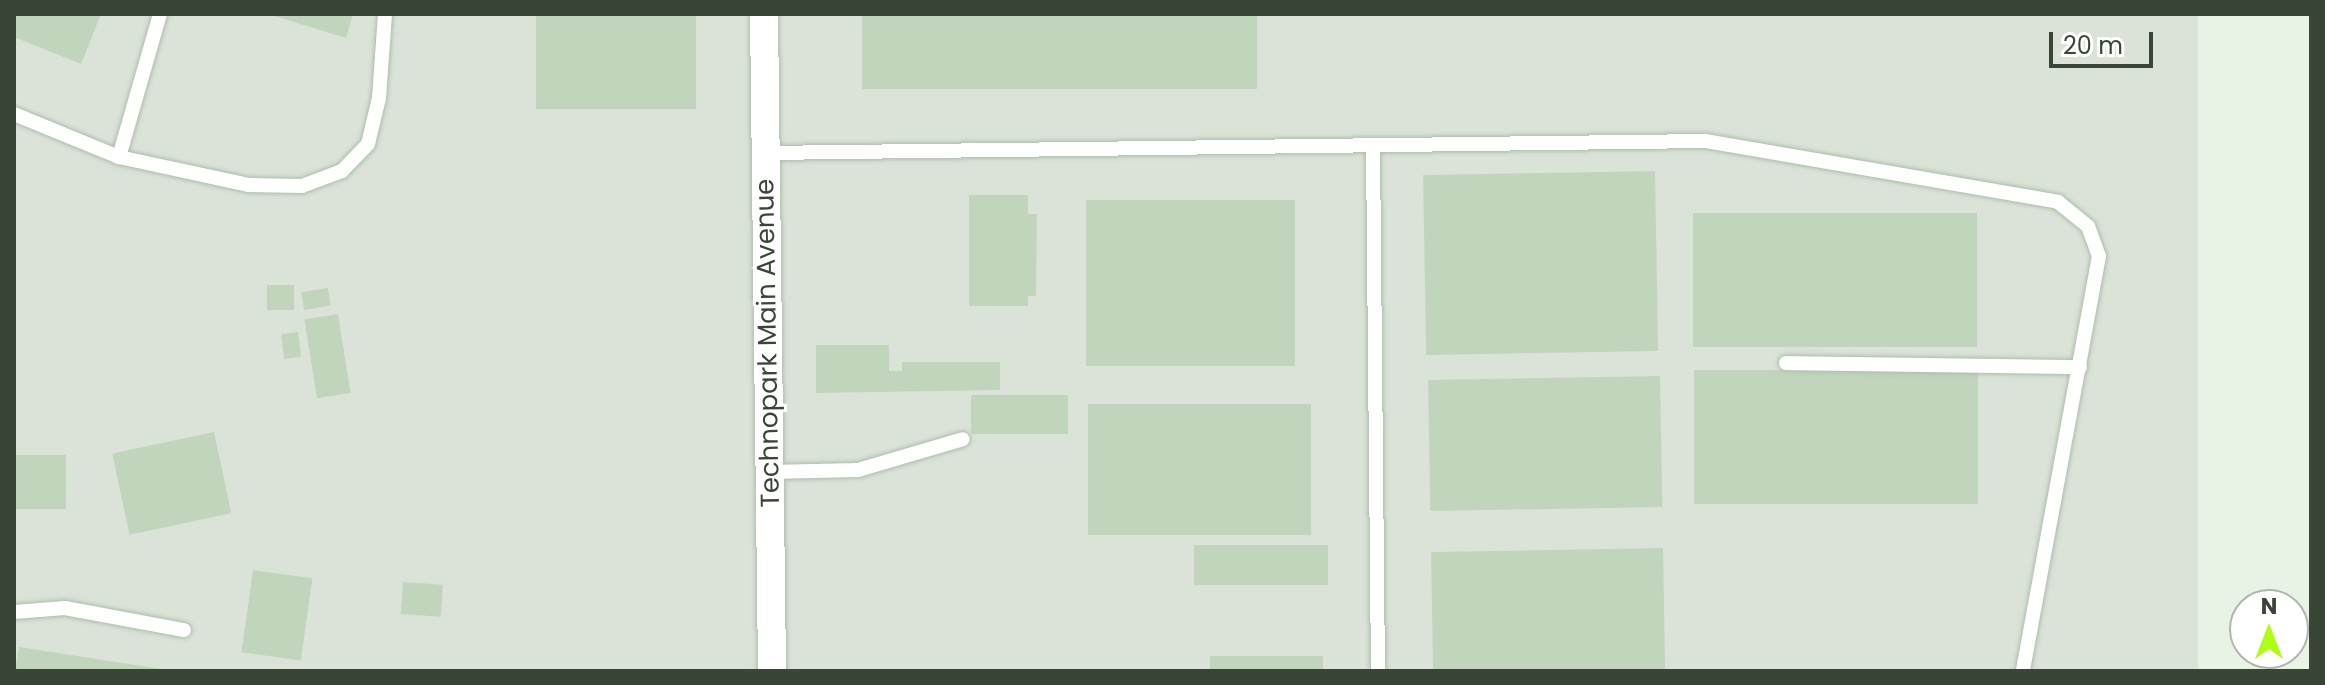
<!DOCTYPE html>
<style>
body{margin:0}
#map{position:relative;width:2325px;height:685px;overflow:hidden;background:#e8f3e6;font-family:Poppins,sans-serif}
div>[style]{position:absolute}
.industrial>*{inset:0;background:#dbe3d8;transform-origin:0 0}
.building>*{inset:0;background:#c1d5bc;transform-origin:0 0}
.roads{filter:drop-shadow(0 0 2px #acbfa9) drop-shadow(0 0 2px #acbfa9)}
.lane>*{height:14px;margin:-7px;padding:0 7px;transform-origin:7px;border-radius:7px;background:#fff}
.street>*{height:28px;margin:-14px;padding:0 14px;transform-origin:14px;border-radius:14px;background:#fff}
span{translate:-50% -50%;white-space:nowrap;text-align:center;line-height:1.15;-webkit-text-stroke:6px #fff;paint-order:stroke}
.street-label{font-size:26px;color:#394635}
.frame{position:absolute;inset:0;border:16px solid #394635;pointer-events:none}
.north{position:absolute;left:2229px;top:589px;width:80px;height:80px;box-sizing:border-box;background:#fff;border:2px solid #b0b5ae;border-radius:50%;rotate:0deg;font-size:22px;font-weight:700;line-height:32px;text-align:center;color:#394635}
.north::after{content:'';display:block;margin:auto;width:28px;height:36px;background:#b0fd14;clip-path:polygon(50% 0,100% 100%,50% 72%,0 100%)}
.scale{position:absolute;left:2049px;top:32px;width:104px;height:36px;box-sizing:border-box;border:4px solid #394635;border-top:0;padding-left:10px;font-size:24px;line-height:28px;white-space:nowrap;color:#394635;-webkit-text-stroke:6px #fff;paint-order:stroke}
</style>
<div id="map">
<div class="industrial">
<i style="left:14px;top:14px;width:2184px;height:657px"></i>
</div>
<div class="building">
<i style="clip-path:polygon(14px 14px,101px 14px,81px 64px,14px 37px)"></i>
<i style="clip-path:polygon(268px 14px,353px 14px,346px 38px)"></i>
<i style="left:536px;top:14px;width:160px;height:95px"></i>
<i style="left:862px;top:14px;width:395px;height:75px"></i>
<i style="left:1655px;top:171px;width:180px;height:232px;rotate:89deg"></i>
<i style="clip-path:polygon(969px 195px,1028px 195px,1028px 214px,1037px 214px,1036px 296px,1028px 296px,1028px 306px,969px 306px)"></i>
<i style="left:1086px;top:200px;width:209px;height:166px"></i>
<i style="left:1977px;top:213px;width:134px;height:284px;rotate:90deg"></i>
<i style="left:294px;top:285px;width:25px;height:27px;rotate:90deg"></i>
<i style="left:328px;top:288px;width:18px;height:27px;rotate:81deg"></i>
<i style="left:338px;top:314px;width:80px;height:34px;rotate:81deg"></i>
<i style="left:298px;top:332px;width:25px;height:17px;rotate:83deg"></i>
<i style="clip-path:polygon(816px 345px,889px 345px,889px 371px,902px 371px,902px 362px,1000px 362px,1000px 390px,816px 393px)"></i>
<i style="left:1978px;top:370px;width:134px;height:284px;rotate:90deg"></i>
<i style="left:1660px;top:376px;width:131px;height:232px;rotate:89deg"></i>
<i style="left:971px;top:395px;width:97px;height:39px"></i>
<i style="left:1311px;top:404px;width:131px;height:223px;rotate:90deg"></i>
<i style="left:214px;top:432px;width:83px;height:104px;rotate:78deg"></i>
<i style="left:14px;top:455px;width:52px;height:54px"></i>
<i style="left:1328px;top:545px;width:40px;height:134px;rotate:90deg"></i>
<i style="left:1663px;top:548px;width:123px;height:232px;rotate:89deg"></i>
<i style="left:253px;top:570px;width:60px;height:83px;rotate:8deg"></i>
<i style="left:403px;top:582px;width:40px;height:32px;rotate:4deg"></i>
<i style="clip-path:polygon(19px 647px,161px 669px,161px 671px,15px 671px)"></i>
<i style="left:1210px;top:656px;width:113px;height:15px"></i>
</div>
<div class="roads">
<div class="lane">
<i style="left:14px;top:114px;width:113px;rotate:22.3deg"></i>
<i style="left:119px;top:157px;width:132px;rotate:12.2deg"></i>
<i style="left:248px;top:185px;width:54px;rotate:1.1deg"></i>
<i style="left:302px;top:186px;width:43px;rotate:-20.6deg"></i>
<i style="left:342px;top:171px;width:37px;rotate:-46deg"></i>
<i style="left:368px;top:144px;width:47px;rotate:-76.6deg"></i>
<i style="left:379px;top:98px;width:84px;rotate:-85.9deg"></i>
<i style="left:1373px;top:145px;width:526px;rotate:89.46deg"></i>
<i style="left:765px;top:153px;width:941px;rotate:-0.73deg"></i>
<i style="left:1706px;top:141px;width:357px;rotate:9.8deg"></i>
<i style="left:2058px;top:202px;width:38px;rotate:39deg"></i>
<i style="left:2088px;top:226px;width:32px;rotate:70deg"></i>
<i style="left:2099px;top:256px;width:422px;rotate:100.4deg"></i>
<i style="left:119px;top:157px;width:149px;rotate:-74deg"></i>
<i style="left:1786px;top:363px;width:294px;rotate:0.8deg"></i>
<i style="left:769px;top:472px;width:89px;rotate:-1.3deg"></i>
<i style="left:858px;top:470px;width:109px;rotate:-16.4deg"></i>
<i style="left:14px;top:612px;width:51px;rotate:-4.5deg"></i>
<i style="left:65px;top:608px;width:121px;rotate:10.5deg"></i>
</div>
<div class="street">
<i style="left:764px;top:14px;width:657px;rotate:89.3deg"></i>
</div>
</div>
<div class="street-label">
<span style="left:768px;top:343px;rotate:-91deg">Technopark Main Avenue</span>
</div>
<div class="frame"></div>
<div class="north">N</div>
<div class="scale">20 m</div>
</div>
